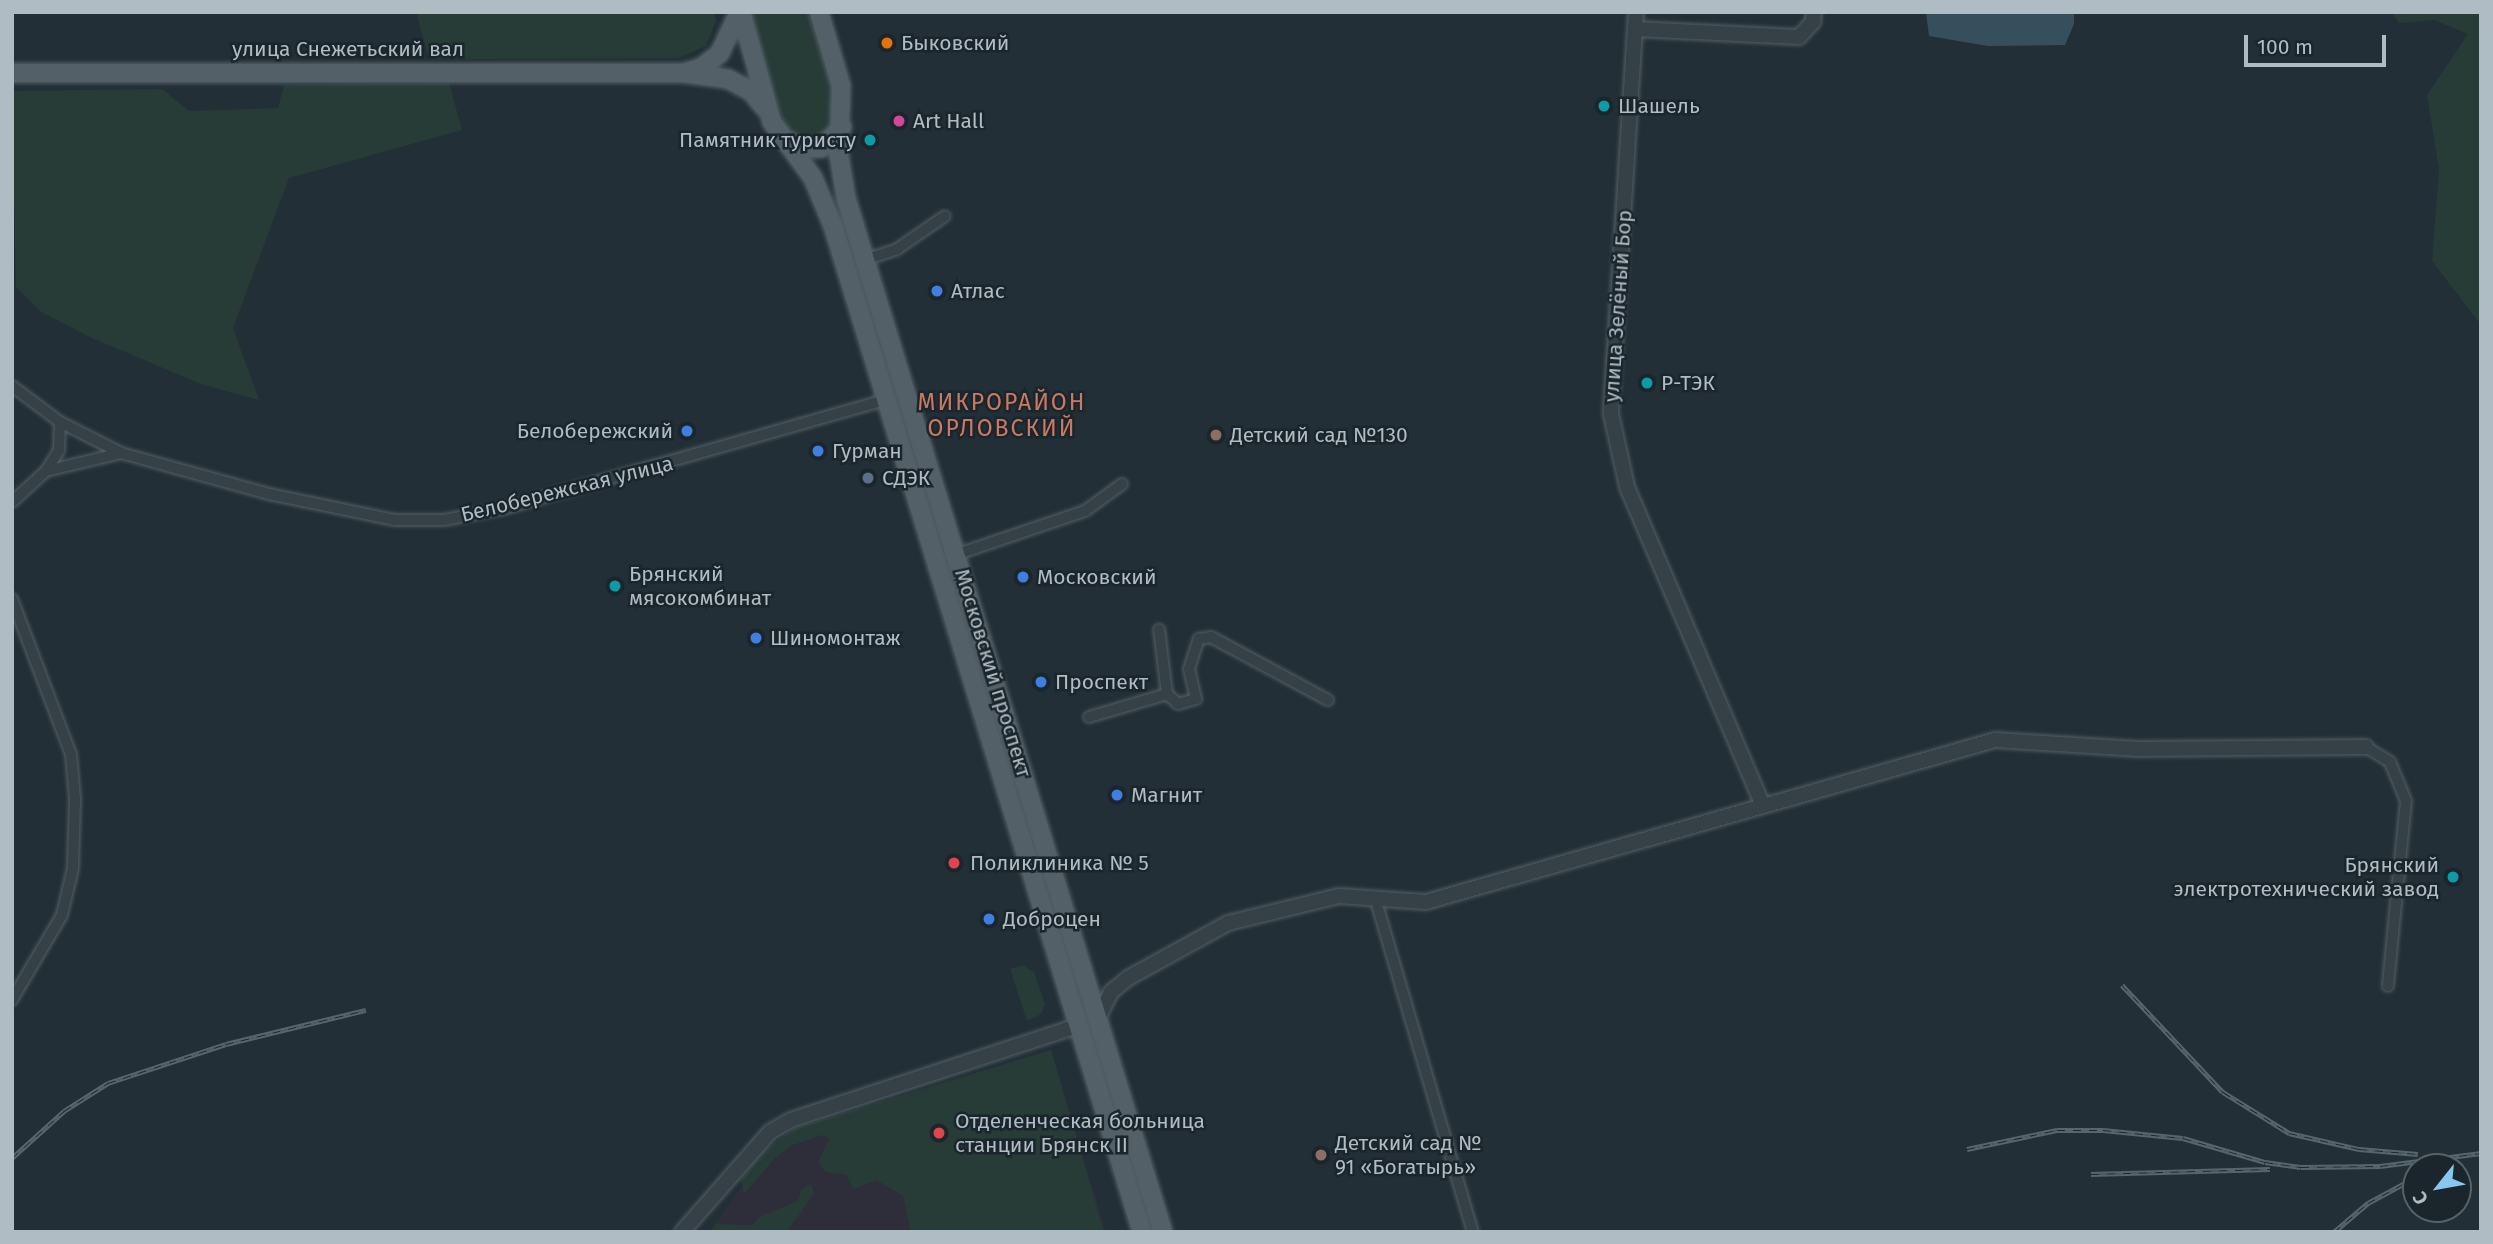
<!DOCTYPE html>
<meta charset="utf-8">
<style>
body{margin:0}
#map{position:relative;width:2493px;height:1244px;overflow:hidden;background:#222f36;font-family:"Fira Sans",sans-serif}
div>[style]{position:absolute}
.medical>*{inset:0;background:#2d2e39}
.green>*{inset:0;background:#273c37}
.water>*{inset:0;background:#364f5d}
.roads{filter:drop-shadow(0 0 2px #535f65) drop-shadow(0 0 2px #535f65)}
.minor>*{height:10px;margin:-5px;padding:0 5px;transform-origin:5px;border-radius:5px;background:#354147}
.tertiary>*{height:14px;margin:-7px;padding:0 7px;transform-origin:7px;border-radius:7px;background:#354147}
.primary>*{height:18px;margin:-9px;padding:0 9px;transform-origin:9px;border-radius:9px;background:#536067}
.rail>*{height:5px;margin-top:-2.5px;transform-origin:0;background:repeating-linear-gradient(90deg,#1b252c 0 8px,#57666e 0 16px);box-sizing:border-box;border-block:2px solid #57666e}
.dots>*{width:19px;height:19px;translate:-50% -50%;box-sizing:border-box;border:4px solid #1b252c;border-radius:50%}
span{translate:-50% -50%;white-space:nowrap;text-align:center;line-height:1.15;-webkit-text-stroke:5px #1b252c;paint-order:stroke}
.poi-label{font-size:21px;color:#b0bcc4}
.left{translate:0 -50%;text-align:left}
.right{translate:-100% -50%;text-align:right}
.street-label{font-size:21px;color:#b0bcc4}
.neighbourhood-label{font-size:23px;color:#cb7963;letter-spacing:2px}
.frame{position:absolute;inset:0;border:14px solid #b0bcc4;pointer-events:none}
.north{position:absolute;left:2402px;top:1153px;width:70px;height:70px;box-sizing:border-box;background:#1b252c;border:2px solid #576169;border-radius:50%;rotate:239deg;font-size:19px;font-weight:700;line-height:28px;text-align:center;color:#b0bcc4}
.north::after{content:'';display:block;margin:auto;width:24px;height:32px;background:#88c8f0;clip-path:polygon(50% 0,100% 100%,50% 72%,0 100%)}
.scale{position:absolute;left:2244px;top:35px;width:142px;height:32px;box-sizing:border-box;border:4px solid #b0bcc4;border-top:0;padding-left:9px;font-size:21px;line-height:24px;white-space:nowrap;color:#b0bcc4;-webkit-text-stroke:5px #1b252c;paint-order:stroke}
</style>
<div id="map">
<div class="medical">
<i style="clip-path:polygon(1051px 1049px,1106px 1232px,709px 1232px,739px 1190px,786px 1142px,816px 1124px)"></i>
</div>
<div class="green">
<i style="clip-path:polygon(416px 12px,714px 12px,716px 21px,706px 46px,679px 58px,429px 59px)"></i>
<i style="clip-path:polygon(748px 12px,808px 12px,837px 105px,836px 123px,823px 137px,805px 141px,785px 127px)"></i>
<i style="clip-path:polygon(2391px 12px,2481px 12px,2481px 325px,2432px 261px,2439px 170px,2427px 95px,2468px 34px,2434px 20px,2399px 23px)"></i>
<i style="clip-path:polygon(449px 83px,462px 130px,289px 178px,233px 328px,259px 400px,201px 384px,92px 338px,41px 312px,16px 287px,12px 91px,162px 89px,189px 111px,278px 108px,284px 85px)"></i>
<i style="clip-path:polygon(1023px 965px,1034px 972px,1045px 1004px,1041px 1014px,1027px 1021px,1010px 969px)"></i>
<i style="clip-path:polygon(1051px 1050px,1104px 1232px,911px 1232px,903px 1196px,877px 1180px,853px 1189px,847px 1175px,825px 1172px,818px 1162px,829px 1139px,822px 1135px,793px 1145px,774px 1159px,744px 1194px,741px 1179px,756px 1156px,795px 1128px)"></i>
<i style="clip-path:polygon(811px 1184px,814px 1193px,787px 1232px,711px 1232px,716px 1224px,752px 1225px,761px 1216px,798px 1201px,801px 1189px)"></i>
</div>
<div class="water">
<i style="clip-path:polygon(1926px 12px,2074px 12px,2074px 24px,2065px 45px,1988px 46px,1929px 36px)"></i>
</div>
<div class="roads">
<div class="minor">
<i style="left:864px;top:260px;width:35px;rotate:-18deg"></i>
<i style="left:897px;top:249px;width:58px;rotate:-34.5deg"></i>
<i style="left:12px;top:386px;width:60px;rotate:36.9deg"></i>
<i style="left:60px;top:422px;width:68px;rotate:26.9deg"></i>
<i style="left:121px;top:453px;width:154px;rotate:15.5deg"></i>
<i style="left:269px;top:494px;width:129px;rotate:11.7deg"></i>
<i style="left:395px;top:520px;width:49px"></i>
<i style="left:444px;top:520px;width:63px;rotate:-11deg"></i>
<i style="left:506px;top:508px;width:395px;rotate:-15.9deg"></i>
<i style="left:46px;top:471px;width:25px;rotate:-58deg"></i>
<i style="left:59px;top:450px;width:28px;rotate:-88deg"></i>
<i style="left:12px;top:502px;width:46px;rotate:-42.4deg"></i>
<i style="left:46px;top:471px;width:77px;rotate:-13.5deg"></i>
<i style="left:955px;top:555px;width:137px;rotate:-18.7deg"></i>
<i style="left:1085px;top:511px;width:46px;rotate:-36.1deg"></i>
<i style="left:12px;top:599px;width:166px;rotate:69.2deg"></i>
<i style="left:71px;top:754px;width:45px;rotate:84.9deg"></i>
<i style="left:75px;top:799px;width:69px;rotate:91.7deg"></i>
<i style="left:73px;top:868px;width:48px;rotate:103.2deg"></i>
<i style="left:62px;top:915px;width:99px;rotate:120.5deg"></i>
<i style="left:1167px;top:694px;width:15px;rotate:42deg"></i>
<i style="left:1178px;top:704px;width:19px;rotate:-16deg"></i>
<i style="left:1196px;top:699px;width:31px;rotate:-103deg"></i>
<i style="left:1189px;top:669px;width:32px;rotate:-72deg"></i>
<i style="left:1199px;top:639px;width:12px;rotate:-9deg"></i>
<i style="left:1211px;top:637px;width:133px;rotate:28.3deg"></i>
<i style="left:1089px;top:717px;width:81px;rotate:-16.4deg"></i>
<i style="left:1167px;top:694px;width:65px;rotate:-97deg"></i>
<i style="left:2366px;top:747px;width:28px;rotate:32deg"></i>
<i style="left:2390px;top:762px;width:42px;rotate:67.7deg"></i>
<i style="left:2406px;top:801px;width:186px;rotate:95.6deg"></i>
<i style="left:1376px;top:901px;width:345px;rotate:73.7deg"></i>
</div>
<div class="tertiary">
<i style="left:1636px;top:12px;width:403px;rotate:93.6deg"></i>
<i style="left:1611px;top:414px;width:75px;rotate:77.6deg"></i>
<i style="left:1627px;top:487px;width:347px;rotate:66.9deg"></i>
<i style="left:1635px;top:29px;width:164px;rotate:2.8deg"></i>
<i style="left:1799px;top:37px;width:21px;rotate:-47deg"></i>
<i style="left:1813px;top:22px;width:10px;rotate:-84deg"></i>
<i style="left:1098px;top:1018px;width:29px;rotate:-63deg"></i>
<i style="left:1111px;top:992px;width:22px;rotate:-39deg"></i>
<i style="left:1128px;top:978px;width:114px;rotate:-28.8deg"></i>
<i style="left:1228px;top:923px;width:114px;rotate:-13.7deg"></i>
<i style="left:1339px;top:896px;width:87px;rotate:3.9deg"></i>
<i style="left:1426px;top:902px;width:592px;rotate:-15.89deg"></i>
<i style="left:1995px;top:740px;width:143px;rotate:3.6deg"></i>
<i style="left:2138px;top:749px;width:228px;rotate:-0.5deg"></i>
<i style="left:682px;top:1232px;width:133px;rotate:-48.7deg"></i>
<i style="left:770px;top:1132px;width:24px;rotate:-30deg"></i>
<i style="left:791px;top:1120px;width:301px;rotate:-18.2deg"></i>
</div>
<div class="primary">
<i style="left:741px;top:12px;width:114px;rotate:74.3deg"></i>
<i style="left:772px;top:122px;width:69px;rotate:53.8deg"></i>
<i style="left:813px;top:178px;width:52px;rotate:67.4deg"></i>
<i style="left:833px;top:226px;width:1052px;rotate:72.93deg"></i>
<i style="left:819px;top:12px;width:77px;rotate:73.4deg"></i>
<i style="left:841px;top:86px;width:70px;rotate:91.6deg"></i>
<i style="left:839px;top:156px;width:43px;rotate:80.5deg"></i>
<i style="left:846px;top:198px;width:1082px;rotate:72.96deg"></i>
<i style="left:687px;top:72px;width:15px;rotate:-16deg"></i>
<i style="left:701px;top:68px;width:24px;rotate:-38deg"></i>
<i style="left:720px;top:53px;width:45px;rotate:-65.1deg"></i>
<i style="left:12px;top:73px;width:671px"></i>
<i style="left:683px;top:73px;width:45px;rotate:7.6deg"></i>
<i style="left:728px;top:79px;width:26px;rotate:28deg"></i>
<i style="left:751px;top:91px;width:21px;rotate:51deg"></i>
<i style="left:788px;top:141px;width:16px;rotate:27deg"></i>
<i style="left:802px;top:148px;width:19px"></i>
<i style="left:821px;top:148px;width:30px;rotate:-45deg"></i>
</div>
</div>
<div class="rail">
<i style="left:2122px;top:985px;width:147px;rotate:46.7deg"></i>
<i style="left:2223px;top:1092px;width:78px;rotate:31.8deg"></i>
<i style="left:2289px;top:1133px;width:72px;rotate:12.9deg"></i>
<i style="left:2359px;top:1149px;width:59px;rotate:4.8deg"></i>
<i style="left:1967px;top:1149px;width:92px;rotate:-11.9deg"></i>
<i style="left:2057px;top:1130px;width:46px"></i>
<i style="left:2103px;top:1130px;width:80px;rotate:5.7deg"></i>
<i style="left:2183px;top:1138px;width:85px;rotate:16.3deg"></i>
<i style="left:2265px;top:1162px;width:36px;rotate:8deg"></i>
<i style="left:2301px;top:1167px;width:79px;rotate:-0.7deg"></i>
<i style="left:2380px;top:1166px;width:102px;rotate:-7.3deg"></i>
<i style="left:12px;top:1158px;width:70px;rotate:-42.1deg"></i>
<i style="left:64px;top:1111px;width:52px;rotate:-32.5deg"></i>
<i style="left:108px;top:1083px;width:124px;rotate:-18.3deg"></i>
<i style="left:226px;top:1044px;width:144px;rotate:-13.7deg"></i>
<i style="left:2091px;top:1174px;width:179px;rotate:-1.6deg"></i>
<i style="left:2334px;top:1232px;width:45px;rotate:-40.5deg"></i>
<i style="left:2368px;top:1203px;width:55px;rotate:-28.4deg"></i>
</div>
<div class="dots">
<i style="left:887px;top:43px;background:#e8710a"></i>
<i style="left:1604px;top:106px;background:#0f9aa8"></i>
<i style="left:899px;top:121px;background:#d1479c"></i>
<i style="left:870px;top:140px;background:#0f9aa8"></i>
<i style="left:937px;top:291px;background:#3f7fe0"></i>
<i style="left:1647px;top:383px;background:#0f9aa8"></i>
<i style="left:687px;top:431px;background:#3f7fe0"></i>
<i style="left:1216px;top:435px;background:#8d6e63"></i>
<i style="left:818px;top:451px;background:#3f7fe0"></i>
<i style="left:868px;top:478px;background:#5c6f8a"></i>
<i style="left:1023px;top:577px;background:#3f7fe0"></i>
<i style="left:615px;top:586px;background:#0f9aa8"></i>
<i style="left:756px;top:638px;background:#3f7fe0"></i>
<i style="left:1041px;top:682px;background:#3f7fe0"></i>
<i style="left:1117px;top:795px;background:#3f7fe0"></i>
<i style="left:954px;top:863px;background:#e0444e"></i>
<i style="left:2453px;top:877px;background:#0f9aa8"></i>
<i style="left:989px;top:919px;background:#3f7fe0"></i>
<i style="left:939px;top:1133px;background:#e0444e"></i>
<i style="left:1321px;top:1155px;background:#8d6e63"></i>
</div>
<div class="poi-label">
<span class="left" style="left:901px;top:43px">Быковский</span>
<span class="left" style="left:1618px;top:106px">Шашель</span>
<span class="left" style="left:913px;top:121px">Art Hall</span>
<span class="right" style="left:856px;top:140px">Памятник туристу</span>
<span class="left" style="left:951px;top:291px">Атлас</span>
<span class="left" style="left:1661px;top:383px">Р-ТЭК</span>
<span class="right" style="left:673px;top:431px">Белобережский</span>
<span class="left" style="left:1230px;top:435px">Детский сад №130</span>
<span class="left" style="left:832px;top:451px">Гурман</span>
<span class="left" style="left:882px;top:478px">СДЭК</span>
<span class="left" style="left:629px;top:586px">Брянский<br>мясокомбинат</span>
<span class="left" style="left:1037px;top:577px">Московский</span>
<span class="left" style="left:770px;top:638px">Шиномонтаж</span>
<span class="left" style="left:1055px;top:682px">Проспект</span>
<span class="left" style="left:1131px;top:795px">Магнит</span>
<span class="left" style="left:970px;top:863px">Поликлиника № 5</span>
<span class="right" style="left:2439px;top:877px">Брянский<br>электротехнический завод</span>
<span class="left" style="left:1003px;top:919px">Доброцен</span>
<span class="left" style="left:955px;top:1133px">Отделенческая больница<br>станции Брянск II</span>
<span class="left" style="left:1335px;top:1155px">Детский сад №<br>91 «Богатырь»</span>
</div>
<div class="street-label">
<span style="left:348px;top:49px">улица Снежетьский вал</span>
<span style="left:1618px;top:306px;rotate:-86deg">улица Зелёный Бор</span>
<span style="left:567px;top:489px;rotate:-14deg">Белобережская улица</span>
<span style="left:993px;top:673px;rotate:73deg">Московский проспект</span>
</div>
<div class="neighbourhood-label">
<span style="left:1002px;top:415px">МИКРОРАЙОН<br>ОРЛОВСКИЙ</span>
</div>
<div class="frame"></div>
<div class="north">С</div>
<div class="scale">100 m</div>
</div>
